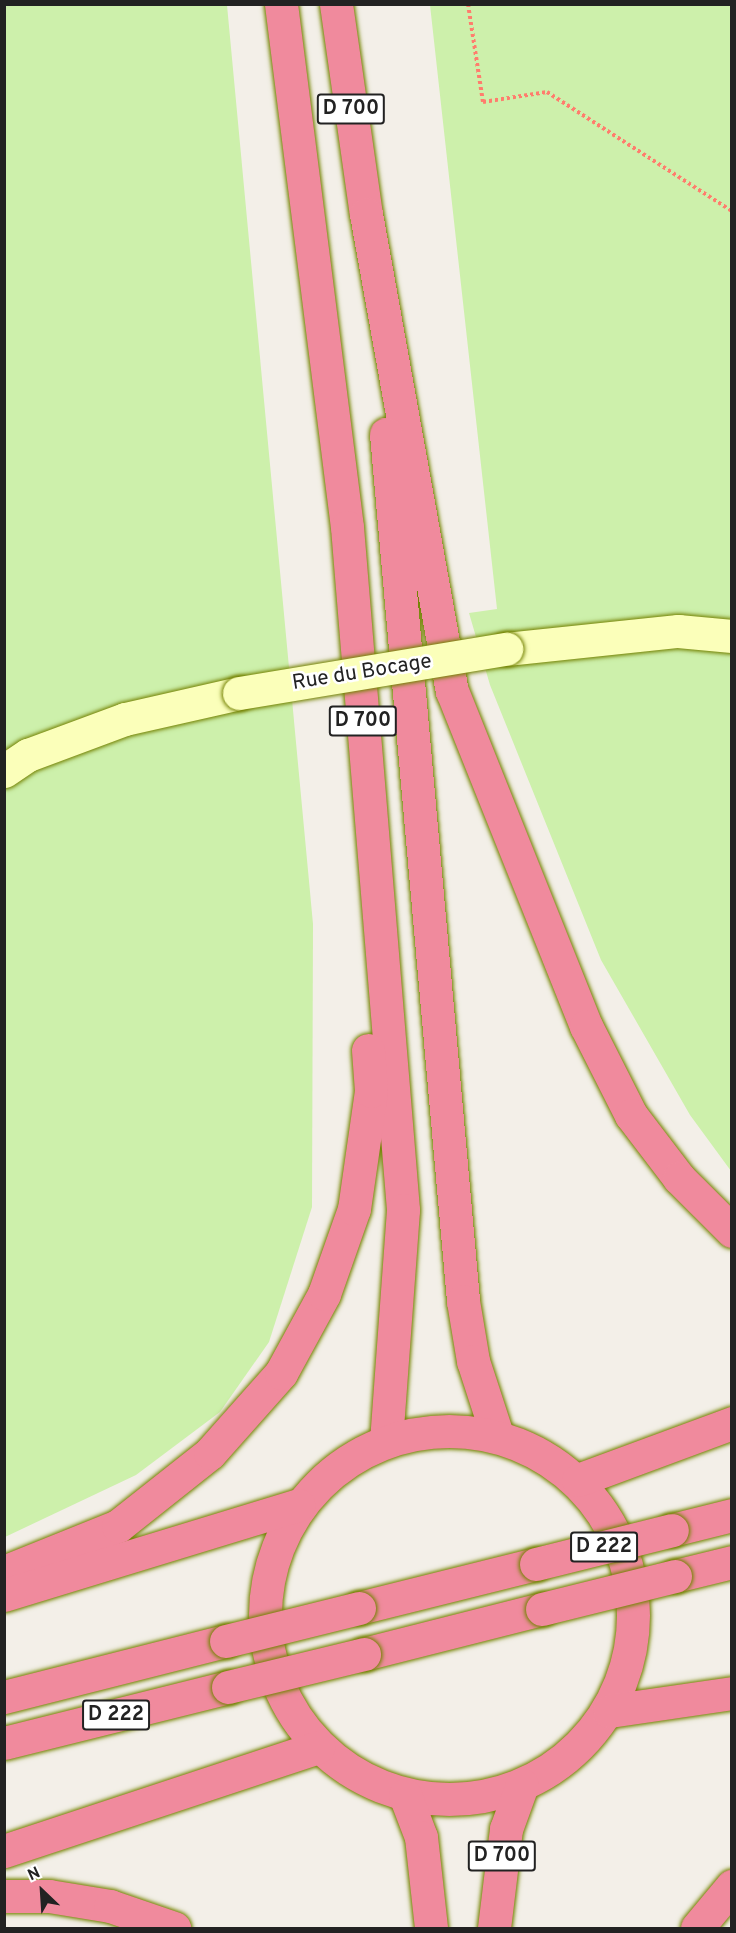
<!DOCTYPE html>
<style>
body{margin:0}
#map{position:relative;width:736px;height:1933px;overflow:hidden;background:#f3efe8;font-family:Overpass,sans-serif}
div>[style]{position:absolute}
.grass>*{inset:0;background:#cdf0ab}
.path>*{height:4px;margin-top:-2px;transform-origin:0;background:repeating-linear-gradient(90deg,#ff7d6d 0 3px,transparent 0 6px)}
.roads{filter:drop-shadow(0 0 2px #738200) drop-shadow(0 0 2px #738200)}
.secondary>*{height:33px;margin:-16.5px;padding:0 16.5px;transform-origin:16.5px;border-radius:16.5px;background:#fbffba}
.highway>*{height:33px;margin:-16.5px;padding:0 16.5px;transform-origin:16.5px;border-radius:16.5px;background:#f08a9d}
.highway>.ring{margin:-16.5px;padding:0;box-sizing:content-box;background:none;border:33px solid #f08a9d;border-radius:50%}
.bridges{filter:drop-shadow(0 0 2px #738200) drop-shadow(0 0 2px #738200)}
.secondary-bridge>*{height:33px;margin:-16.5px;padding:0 16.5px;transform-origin:16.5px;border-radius:16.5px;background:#fbffba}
.highway-bridge>*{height:33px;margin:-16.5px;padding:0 16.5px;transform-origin:16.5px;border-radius:16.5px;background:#f08a9d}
span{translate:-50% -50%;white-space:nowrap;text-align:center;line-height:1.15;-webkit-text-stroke:5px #fff;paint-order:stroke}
.shield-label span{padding:2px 4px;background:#fff;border:2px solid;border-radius:4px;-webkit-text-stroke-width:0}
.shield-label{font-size:20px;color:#222;font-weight:700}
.street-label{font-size:21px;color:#222}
.frame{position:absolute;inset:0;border:6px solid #222;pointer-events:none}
.north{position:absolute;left:12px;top:1861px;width:60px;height:60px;-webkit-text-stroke:4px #fff;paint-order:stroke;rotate:335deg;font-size:16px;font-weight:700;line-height:24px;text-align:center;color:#222}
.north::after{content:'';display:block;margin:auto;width:21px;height:27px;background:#222;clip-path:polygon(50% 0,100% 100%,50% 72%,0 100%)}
</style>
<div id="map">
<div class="grass">
<i style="clip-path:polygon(5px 5px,227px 5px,313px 924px,312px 1207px,269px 1342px,220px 1412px,136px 1475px,5px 1537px)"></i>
<i style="clip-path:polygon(430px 5px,731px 5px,731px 1171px,690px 1115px,601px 960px,490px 685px,469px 613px,497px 609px)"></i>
</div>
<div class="path">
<i style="left:468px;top:4px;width:99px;rotate:81.3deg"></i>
<i style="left:483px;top:102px;width:65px;rotate:-8.9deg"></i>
<i style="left:547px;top:92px;width:220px;rotate:32.8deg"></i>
</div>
<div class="roads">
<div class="secondary">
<i style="left:506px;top:649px;width:173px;rotate:-6deg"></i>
<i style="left:678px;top:631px;width:54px;rotate:5.3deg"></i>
<i style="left:4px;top:771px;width:29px;rotate:-34deg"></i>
<i style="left:28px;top:755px;width:103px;rotate:-20.4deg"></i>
<i style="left:125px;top:719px;width:117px;rotate:-12.8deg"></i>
</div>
<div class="highway">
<i style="left:281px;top:4px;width:527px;rotate:82.81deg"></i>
<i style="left:347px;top:527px;width:685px;rotate:85.31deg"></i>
<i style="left:403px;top:1210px;width:231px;rotate:94.2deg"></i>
<i style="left:336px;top:4px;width:212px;rotate:81.9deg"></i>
<i style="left:366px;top:214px;width:485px;rotate:79.8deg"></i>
<i style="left:452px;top:691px;width:361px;rotate:68.2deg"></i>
<i style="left:586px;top:1026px;width:100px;rotate:63.2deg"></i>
<i style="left:631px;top:1115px;width:79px;rotate:52.7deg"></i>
<i style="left:679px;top:1178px;width:75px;rotate:45deg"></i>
<i style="left:386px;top:434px;width:870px;rotate:84.92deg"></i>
<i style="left:463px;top:1301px;width:61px;rotate:80.5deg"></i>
<i style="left:473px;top:1361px;width:78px;rotate:72deg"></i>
<i class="ring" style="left:265px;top:1431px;width:335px;height:335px"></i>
<i style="left:578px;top:1480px;width:164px;rotate:-20.3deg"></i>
<i style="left:672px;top:1530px;width:62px;rotate:-14deg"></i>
<i style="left:4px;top:1572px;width:123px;rotate:-22deg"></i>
<i style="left:118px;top:1526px;width:117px;rotate:-38.4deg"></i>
<i style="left:210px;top:1453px;width:107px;rotate:-48.4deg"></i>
<i style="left:281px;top:1373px;width:90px;rotate:-61.4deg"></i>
<i style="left:324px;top:1294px;width:90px;rotate:-70.6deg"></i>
<i style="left:354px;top:1209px;width:119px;rotate:-81.8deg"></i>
<i style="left:371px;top:1091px;width:41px;rotate:-94.2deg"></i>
<i style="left:675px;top:1576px;width:59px;rotate:-13.8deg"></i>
<i style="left:4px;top:1595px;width:308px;rotate:-17deg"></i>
<i style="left:359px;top:1608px;width:182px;rotate:-14deg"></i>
<i style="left:364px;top:1654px;width:184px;rotate:-14.2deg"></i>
<i style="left:4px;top:1697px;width:229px;rotate:-14.2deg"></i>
<i style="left:609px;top:1711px;width:124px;rotate:-8.3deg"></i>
<i style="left:4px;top:1743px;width:231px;rotate:-14deg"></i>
<i style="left:405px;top:1795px;width:45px;rotate:69.1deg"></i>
<i style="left:421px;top:1837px;width:92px;rotate:83.7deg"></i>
<i style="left:4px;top:1851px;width:331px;rotate:-18.3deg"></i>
<i style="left:4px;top:1896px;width:45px"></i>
<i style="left:49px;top:1896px;width:62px;rotate:9.3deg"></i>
<i style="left:110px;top:1906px;width:68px;rotate:19deg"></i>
<i style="left:494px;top:1928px;width:100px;rotate:-83.1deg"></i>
<i style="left:506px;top:1829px;width:47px;rotate:-70deg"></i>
<i style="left:697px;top:1928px;width:55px;rotate:-50.2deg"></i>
</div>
</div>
<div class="bridges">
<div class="secondary-bridge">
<i style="left:239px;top:693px;width:271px;rotate:-9.4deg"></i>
</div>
<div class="highway-bridge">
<i style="left:536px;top:1564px;width:140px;rotate:-14deg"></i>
<i style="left:542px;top:1609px;width:137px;rotate:-13.9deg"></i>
<i style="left:226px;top:1641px;width:137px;rotate:-13.9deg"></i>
<i style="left:228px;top:1687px;width:140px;rotate:-13.6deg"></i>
</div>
</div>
<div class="shield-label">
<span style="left:351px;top:109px">D 700</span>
<span style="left:363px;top:721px">D 700</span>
<span style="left:604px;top:1547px">D 222</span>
<span style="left:116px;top:1715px">D 222</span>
<span style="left:502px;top:1856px">D 700</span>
</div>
<div class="street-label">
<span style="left:362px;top:673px;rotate:-9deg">Rue du Bocage</span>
</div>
<div class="frame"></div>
<div class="north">N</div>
</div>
